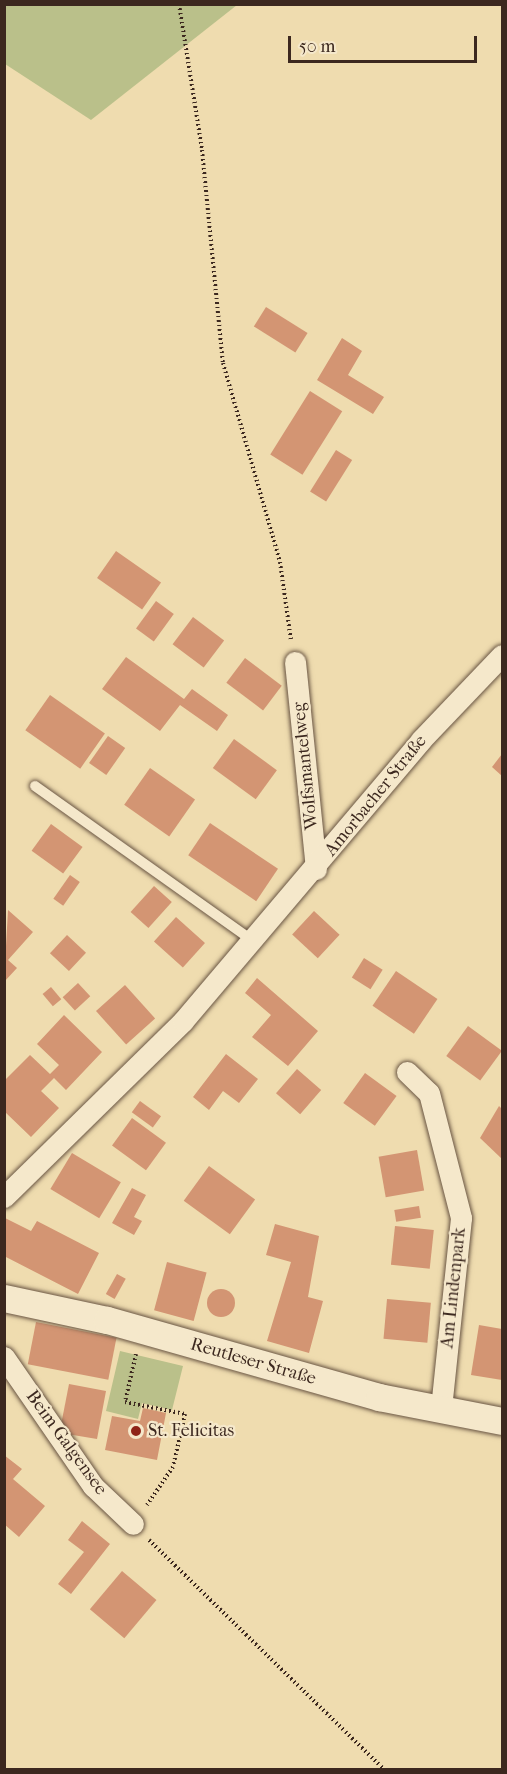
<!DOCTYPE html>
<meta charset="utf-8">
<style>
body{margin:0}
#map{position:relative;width:507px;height:1774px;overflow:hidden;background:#efdcaf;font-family:"IM FELL French Canon",serif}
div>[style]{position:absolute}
.green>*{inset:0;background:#bac08a}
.building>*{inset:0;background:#d39573;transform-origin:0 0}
.round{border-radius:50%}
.path>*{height:4px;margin-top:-2px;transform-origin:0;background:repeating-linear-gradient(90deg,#3c281f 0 1.5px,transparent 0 4.5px)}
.roads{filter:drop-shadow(0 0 2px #695543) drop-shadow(0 0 2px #695543)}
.service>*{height:10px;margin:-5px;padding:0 5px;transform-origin:5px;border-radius:5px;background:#f5e8cb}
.minor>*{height:21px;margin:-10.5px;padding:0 10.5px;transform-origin:10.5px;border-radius:10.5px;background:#f5e8cb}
.tertiary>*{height:27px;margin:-13.5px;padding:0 13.5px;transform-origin:13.5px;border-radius:13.5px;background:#f5e8cb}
.dots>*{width:16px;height:16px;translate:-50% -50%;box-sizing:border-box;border:3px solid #f5e8cb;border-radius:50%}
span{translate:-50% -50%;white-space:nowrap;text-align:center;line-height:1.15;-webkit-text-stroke:4.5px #f5e8cb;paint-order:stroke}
.street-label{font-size:18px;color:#3c281f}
.poi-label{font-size:18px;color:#3c281f}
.left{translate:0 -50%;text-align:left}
.frame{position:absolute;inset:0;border:6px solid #3c281f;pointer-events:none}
.scale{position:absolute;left:288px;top:36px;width:189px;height:27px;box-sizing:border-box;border:3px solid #3c281f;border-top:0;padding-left:8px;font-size:18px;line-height:21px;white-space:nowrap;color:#3c281f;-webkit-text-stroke:4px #f5e8cb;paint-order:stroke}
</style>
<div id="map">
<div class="green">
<i style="clip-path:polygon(4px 5px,5px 4px,237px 5px,91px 120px,5px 64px)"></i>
<i style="clip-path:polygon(120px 1351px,183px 1366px,172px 1410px,142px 1403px,138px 1419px,106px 1411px)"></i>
</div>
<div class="building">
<i style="left:266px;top:307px;width:49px;height:23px;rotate:32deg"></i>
<i style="clip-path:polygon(342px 338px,362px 351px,348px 375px,384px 397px,373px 414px,317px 380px)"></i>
<i style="left:310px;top:391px;width:38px;height:75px;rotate:32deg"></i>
<i style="left:336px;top:450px;width:19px;height:49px;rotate:32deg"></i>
<i style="left:116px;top:551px;width:55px;height:33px;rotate:35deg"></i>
<i style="left:156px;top:601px;width:22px;height:34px;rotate:36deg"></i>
<i style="left:193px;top:617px;width:39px;height:34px;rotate:37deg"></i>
<i style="clip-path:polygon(126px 657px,184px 699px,192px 689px,228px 715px,217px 731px,180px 705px,160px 731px,102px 689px)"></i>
<i style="left:245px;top:658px;width:46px;height:31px;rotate:37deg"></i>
<i style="left:50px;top:695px;width:67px;height:43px;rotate:35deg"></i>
<i style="left:108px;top:736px;width:21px;height:33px;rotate:35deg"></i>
<i style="left:234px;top:739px;width:53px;height:36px;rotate:36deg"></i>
<i style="clip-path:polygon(502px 754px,502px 776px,492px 767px)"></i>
<i style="left:150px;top:768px;width:55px;height:45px;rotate:35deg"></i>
<i style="left:210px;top:823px;width:82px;height:39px;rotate:34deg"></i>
<i style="left:51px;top:824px;width:39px;height:33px;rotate:36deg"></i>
<i style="left:70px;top:875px;width:12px;height:29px;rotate:35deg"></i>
<i style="left:154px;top:886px;width:24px;height:35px;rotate:42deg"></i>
<i style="clip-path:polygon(8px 910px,33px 932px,8px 960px,17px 968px,4px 982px)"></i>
<i style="left:314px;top:911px;width:35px;height:32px;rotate:43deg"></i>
<i style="left:176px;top:917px;width:39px;height:33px;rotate:42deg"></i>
<i style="left:67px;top:935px;width:26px;height:25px;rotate:43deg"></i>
<i style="left:364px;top:958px;width:22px;height:23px;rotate:32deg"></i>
<i style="left:396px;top:971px;width:50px;height:42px;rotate:34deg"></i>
<i style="clip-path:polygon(257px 978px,318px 1031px,288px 1066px,252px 1037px,271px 1015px,245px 993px)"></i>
<i style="left:78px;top:983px;width:18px;height:21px;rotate:47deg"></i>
<i style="left:125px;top:985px;width:45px;height:39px;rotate:48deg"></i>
<i style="left:51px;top:987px;width:16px;height:11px;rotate:50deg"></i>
<i style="clip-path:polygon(64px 1015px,102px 1052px,66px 1090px,54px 1078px,41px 1091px,59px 1108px,31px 1137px,4px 1111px,4px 1081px,30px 1055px,50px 1074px,59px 1065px,37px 1044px)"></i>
<i style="left:468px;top:1026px;width:42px;height:37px;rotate:36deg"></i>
<i style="clip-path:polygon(226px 1054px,258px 1079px,239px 1103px,223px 1091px,209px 1110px,193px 1097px)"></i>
<i style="left:297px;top:1069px;width:32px;height:32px;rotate:41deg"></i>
<i style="left:365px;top:1073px;width:39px;height:37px;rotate:36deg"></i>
<i style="left:140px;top:1101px;width:26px;height:14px;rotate:36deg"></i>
<i style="clip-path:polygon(499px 1106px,502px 1109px,502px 1159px,480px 1138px)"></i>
<i style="left:132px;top:1118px;width:42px;height:34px;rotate:36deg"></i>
<i style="left:417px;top:1150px;width:41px;height:39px;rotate:80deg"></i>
<i style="left:72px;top:1153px;width:57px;height:42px;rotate:31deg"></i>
<i style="left:209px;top:1166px;width:57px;height:43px;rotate:36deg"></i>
<i style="clip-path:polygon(132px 1188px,146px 1195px,134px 1217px,142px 1221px,134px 1235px,112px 1223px)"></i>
<i style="left:419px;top:1206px;width:12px;height:25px;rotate:81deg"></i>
<i style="clip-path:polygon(5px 1218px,31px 1231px,37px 1221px,99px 1253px,78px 1294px,4px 1256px)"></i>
<i style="clip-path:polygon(275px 1224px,319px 1236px,308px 1297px,323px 1301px,309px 1353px,267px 1341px,291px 1262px,266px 1255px)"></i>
<i style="left:395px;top:1226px;width:39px;height:39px;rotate:6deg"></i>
<i style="left:167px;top:1262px;width:41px;height:50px;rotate:15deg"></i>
<i style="left:117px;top:1274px;width:10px;height:23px;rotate:29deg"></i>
<i class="round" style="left:207px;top:1289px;width:28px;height:28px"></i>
<i style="left:387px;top:1299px;width:44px;height:40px;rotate:5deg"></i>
<i style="left:36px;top:1322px;width:82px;height:43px;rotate:11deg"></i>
<i style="clip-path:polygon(479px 1325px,502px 1329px,502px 1380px,471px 1375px)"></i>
<i style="clip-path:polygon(69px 1384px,106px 1391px,97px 1439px,67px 1434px,61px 1425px)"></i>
<i style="clip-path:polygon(143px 1408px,166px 1413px,157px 1460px,105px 1450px,112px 1416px,140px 1421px)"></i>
<i style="clip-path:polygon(4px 1455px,22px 1469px,13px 1479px,45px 1506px,19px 1537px,4px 1524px)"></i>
<i style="clip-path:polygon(82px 1521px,110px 1544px,71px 1594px,58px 1584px,84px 1552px,68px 1540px)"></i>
<i style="left:122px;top:1571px;width:45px;height:50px;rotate:40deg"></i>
</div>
<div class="path">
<i style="left:179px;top:4px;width:148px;rotate:81deg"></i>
<i style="left:202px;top:150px;width:214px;rotate:84.4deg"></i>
<i style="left:223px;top:363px;width:207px;rotate:74deg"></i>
<i style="left:280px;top:562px;width:79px;rotate:82deg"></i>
<i style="left:136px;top:1354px;width:49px;rotate:102.9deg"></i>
<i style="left:125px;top:1402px;width:61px;rotate:11.3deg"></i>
<i style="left:185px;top:1414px;width:54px;rotate:102.8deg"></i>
<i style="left:173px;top:1467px;width:46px;rotate:124.4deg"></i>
<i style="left:149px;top:1540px;width:330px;rotate:44.3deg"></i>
</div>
<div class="roads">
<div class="service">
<i style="left:35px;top:786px;width:266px;rotate:35.4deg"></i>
</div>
<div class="minor">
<i style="left:295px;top:662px;width:208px;rotate:84.2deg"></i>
<i style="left:407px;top:1072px;width:30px;rotate:44deg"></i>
<i style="left:429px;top:1093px;width:129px;rotate:75.6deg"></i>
<i style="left:461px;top:1218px;width:192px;rotate:96deg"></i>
<i style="left:4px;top:1197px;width:251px;rotate:-44.5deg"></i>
<i style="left:183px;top:1021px;width:368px;rotate:-49.7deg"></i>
<i style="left:421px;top:740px;width:117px;rotate:-46.4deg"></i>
<i style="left:4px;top:1357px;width:157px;rotate:55.4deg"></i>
<i style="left:93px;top:1486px;width:55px;rotate:43.5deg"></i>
</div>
<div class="tertiary">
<i style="left:4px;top:1298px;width:105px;rotate:12.1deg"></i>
<i style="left:107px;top:1320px;width:283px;rotate:15.8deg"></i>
<i style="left:379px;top:1397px;width:125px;rotate:11deg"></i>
</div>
</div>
<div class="dots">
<i style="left:136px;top:1431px;background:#8f2418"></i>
</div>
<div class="street-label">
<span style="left:306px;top:766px;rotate:-96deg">Wolfsmantelweg</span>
<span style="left:376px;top:796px;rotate:-51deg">Amorbacher Straße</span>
<span style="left:454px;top:1288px;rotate:-84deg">Am Lindenpark</span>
<span style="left:253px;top:1362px;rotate:16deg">Reutleser Straße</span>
<span style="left:66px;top:1443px;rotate:54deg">Beim Galgensee</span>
</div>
<div class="poi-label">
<span class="left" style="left:148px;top:1431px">St. Felicitas</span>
</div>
<div class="frame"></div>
<div class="scale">50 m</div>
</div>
